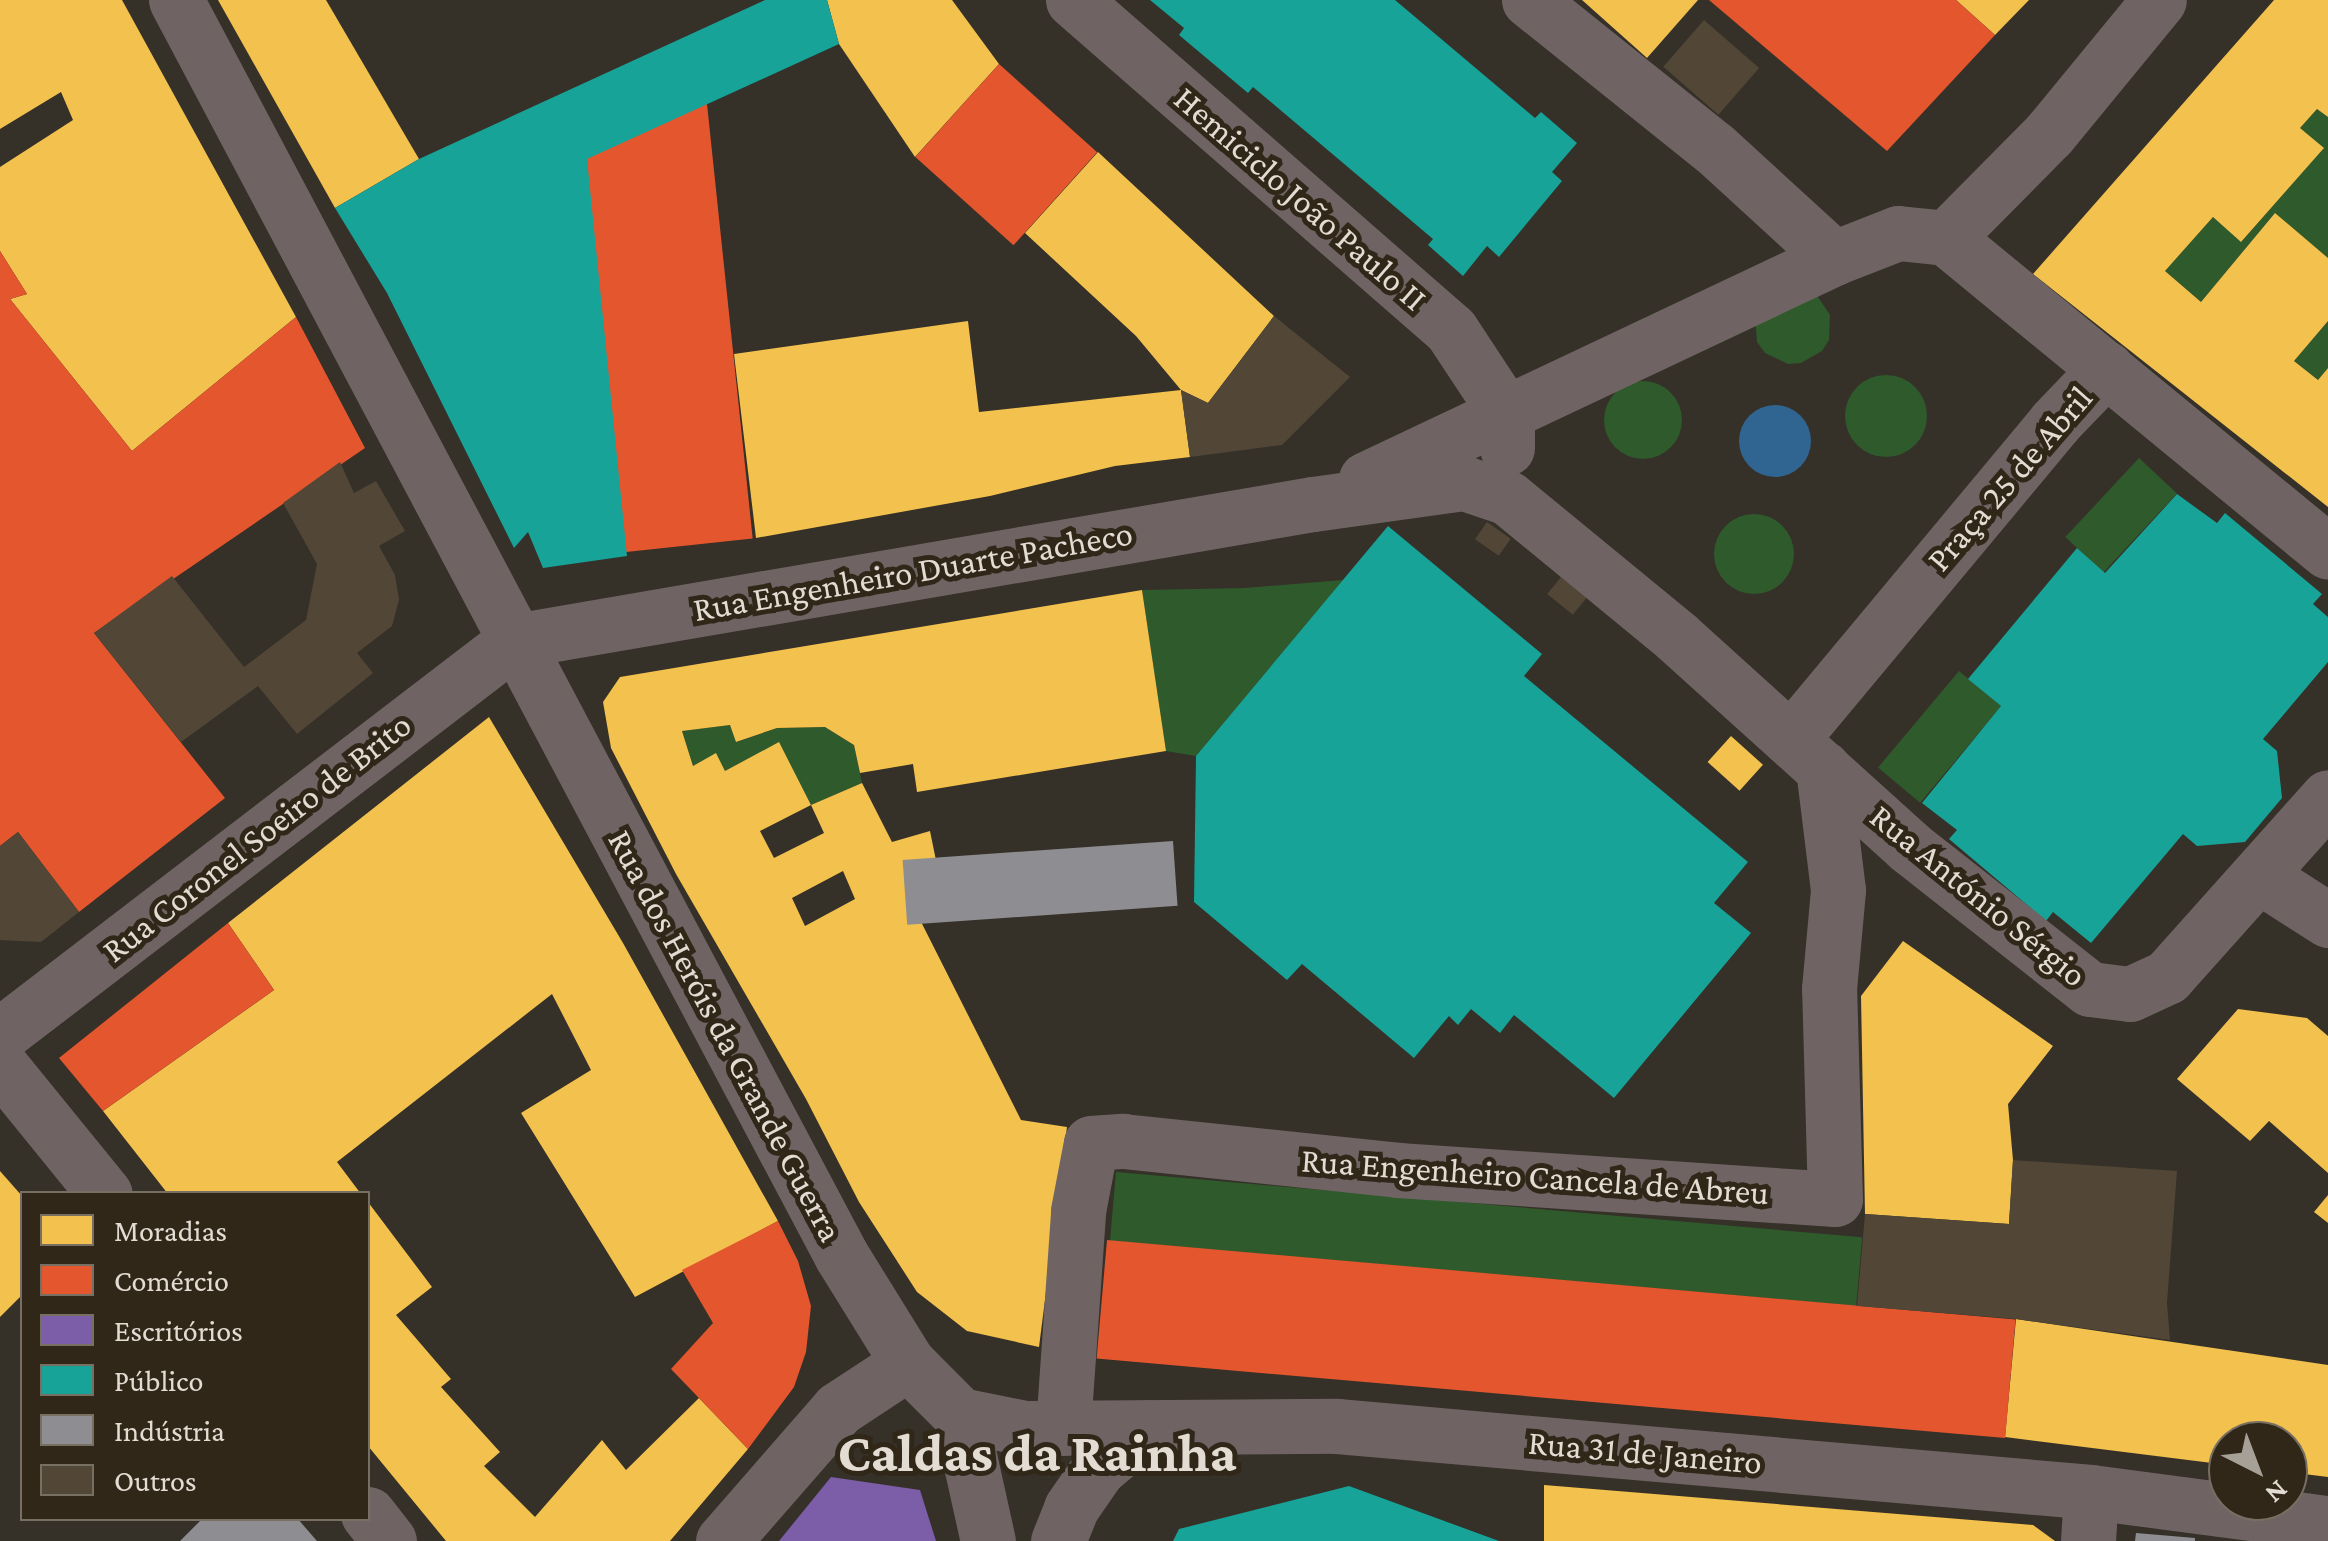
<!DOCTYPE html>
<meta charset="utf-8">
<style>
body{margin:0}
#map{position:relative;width:2328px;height:1541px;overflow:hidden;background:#353028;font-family:"Crimson Pro",serif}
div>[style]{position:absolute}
.green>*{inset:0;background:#2f5a2c;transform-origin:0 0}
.round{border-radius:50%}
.water>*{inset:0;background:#306491}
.homes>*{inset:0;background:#f2c14e;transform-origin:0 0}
.shops>*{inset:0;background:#e4572e;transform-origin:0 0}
.offices>*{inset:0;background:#7b5ea7}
.public>*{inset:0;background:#17a398}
.industry>*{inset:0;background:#8d8d92;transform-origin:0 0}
.building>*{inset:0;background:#524637;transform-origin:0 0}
.minor>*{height:55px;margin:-27.5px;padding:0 27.5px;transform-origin:27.5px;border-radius:27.5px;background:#6f6463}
span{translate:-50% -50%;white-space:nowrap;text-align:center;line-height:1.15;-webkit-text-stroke:10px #312719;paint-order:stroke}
.street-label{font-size:35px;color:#e3dcd3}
.town-label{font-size:55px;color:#e3dcd3;font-weight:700}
.legend{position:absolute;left:20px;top:1191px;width:350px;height:330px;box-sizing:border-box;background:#312719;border:2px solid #786f63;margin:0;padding:12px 18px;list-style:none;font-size:30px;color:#e3dcd3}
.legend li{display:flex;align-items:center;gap:20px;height:50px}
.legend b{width:50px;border:2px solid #786f63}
.north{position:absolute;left:2208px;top:1421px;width:100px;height:100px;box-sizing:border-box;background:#312719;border:2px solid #786f63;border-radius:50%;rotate:138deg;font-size:28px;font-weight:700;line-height:40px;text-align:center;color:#e3dcd3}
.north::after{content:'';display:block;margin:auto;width:35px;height:45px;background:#a6a097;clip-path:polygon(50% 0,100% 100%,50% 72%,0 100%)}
</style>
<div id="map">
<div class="green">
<i style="clip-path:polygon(2317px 109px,2328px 117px,2328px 258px,2275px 213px,2201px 302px,2165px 271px,2213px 217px,2242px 241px,2323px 149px,2300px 128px)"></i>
<i style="clip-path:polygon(1816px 294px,1830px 315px,1829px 340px,1822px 351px,1801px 363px,1788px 364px,1765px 353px,1757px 342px,1755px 317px)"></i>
<i style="clip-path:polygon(2328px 321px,2328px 368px,2318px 380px,2294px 361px)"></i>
<i class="round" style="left:1845px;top:375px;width:82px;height:82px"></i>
<i class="round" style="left:1604px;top:381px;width:78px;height:78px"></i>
<i style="left:2139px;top:458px;width:52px;height:108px;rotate:43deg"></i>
<i class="round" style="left:1714px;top:514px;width:80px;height:80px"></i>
<i style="clip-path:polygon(1343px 580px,1196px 756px,1166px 751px,1142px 590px,1245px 588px)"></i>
<i style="left:1959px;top:671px;width:55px;height:126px;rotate:40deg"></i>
<i style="clip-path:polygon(730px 725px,737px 742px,777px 728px,825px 727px,854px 745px,862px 783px,811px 805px,779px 743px,725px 771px,716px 754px,693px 766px,682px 731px)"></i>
<i style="left:1116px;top:1172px;width:749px;height:69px;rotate:5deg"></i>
</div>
<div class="water">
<i class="round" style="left:1739px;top:405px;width:72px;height:72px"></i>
</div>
<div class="homes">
<i style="clip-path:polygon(0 0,122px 0,296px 317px,132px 451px,10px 299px,27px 294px,0 251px,0 167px,73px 120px,61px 92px,0 129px)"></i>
<i style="clip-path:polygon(218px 0,326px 0,419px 159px,335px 208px)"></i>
<i style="clip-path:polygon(827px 0,952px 0,999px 64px,915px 157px,839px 44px)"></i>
<i style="clip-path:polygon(1582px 0,1698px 0,1647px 58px)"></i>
<i style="clip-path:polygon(1956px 0,2029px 0,1995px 35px)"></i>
<i style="clip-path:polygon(2274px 0,2328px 0,2328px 117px,2317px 109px,2300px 128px,2324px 148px,2241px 242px,2213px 217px,2165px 271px,2201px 302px,2275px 213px,2328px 258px,2328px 321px,2294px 361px,2318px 380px,2328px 368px,2328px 507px,2033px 274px)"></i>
<i style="clip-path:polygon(1098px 152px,1274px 316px,1208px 403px,1181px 390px,1136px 336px,1025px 233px)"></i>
<i style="clip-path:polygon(968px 321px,979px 412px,1181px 390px,1190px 457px,1115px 466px,990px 496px,756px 538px,734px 354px)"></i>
<i style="clip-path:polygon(evenodd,1142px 590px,1166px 751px,917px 792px,913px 764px,860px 773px,854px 745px,825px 727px,777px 728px,736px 742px,730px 725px,682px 731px,693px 766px,716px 753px,725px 771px,779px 742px,811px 805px,760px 831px,774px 858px,824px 833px,811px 805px,862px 783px,892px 842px,930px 831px,940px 880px,907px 894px,1021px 1120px,1067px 1127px,1039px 1347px,967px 1331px,917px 1292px,859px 1202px,806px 1099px,676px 874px,611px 748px,603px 702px,620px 677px,1142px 590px,843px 871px,855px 899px,805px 926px,792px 898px,843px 871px)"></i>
<i style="clip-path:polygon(489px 717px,623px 943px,778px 1221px,635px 1297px,521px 1113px,591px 1070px,552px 994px,337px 1162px,361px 1194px,168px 1194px,103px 1111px,274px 990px,228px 923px)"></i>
<i style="left:1731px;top:736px;width:43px;height:35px;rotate:42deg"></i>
<i style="clip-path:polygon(1903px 941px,2053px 1046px,2008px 1104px,2013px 1160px,2009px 1224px,1865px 1214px,1861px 996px)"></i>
<i style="clip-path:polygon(2238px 1009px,2307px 1018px,2328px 1036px,2328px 1173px,2269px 1121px,2250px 1141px,2177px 1079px)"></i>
<i style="clip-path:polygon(0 1171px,22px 1196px,22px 1295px,0 1317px)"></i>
<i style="clip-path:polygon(2328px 1195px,2328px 1223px,2314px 1212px)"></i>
<i style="clip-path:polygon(368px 1202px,432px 1287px,396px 1315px,451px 1379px,441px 1387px,500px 1452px,484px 1466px,535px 1517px,602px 1440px,626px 1470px,699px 1398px,748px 1449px,670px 1541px,446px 1541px,368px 1446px)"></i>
<i style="clip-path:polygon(2016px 1319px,2328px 1365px,2328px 1477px,2288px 1472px,2288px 1441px,2228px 1441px,2228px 1465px,2005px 1437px)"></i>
<i style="clip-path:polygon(1544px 1485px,2033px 1525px,2055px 1541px,1544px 1541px)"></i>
</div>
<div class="shops">
<i style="clip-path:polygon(1709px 0,1956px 0,1995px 35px,1887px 151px)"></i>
<i style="left:999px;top:64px;width:132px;height:125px;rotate:42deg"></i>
<i style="left:707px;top:104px;width:437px;height:132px;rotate:84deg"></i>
<i style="clip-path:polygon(0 251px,27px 294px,10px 299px,132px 451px,296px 317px,365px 448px,94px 633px,225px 798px,79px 912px,18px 832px,0 846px)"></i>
<i style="clip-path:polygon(228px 923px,274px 990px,103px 1111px,59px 1058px)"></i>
<i style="clip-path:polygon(778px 1221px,798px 1261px,811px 1306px,806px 1352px,794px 1387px,748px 1449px,671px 1369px,713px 1323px,682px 1270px)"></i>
<i style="left:1107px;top:1240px;width:912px;height:119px;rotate:5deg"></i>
</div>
<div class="offices">
<i style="clip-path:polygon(831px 1477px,920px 1490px,936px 1541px,779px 1541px)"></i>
</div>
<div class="public">
<i style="clip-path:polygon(765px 0,827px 0,839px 44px,587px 159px,627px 556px,543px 568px,528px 532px,514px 548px,387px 293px,335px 208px,419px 159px)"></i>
<i style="clip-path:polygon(1150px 0,1395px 0,1535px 118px,1541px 112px,1577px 143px,1552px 172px,1562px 181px,1499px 257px,1487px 246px,1463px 276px,1428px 245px,1433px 239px,1253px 87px,1248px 93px,1179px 35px,1184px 28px)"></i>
<i style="clip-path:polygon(2177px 494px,2217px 523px,2225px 513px,2322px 594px,2313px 604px,2328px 617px,2328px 662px,2263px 739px,2277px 751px,2282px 798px,2245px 842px,2197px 846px,2183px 834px,2091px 943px,2053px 912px,2046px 921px,1949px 839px,1957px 830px,1922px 803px,2001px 706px,1968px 679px,2077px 548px,2105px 573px)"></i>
<i style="clip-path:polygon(1388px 526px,1542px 654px,1524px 676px,1748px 862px,1714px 903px,1751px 933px,1614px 1098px,1514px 1015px,1500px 1033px,1471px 1009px,1458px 1025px,1449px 1016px,1414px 1058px,1302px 964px,1287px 980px,1194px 902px,1196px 756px)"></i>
<i style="clip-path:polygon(1349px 1486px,1499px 1541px,1173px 1541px,1179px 1529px)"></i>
</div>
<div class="industry">
<i style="left:1173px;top:841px;width:65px;height:271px;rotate:86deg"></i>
<i style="clip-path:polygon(203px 1518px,297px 1518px,317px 1541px,180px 1541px)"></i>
<i style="clip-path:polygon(2136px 1533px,2195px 1538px,2195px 1541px,2135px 1541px)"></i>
</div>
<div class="building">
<i style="left:1704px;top:20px;width:73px;height:62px;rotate:41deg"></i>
<i style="clip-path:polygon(1274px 316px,1350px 377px,1282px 445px,1190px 457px,1181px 390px,1208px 403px)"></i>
<i style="clip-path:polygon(340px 462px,354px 493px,376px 481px,405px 531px,379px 546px,395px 575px,399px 600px,392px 626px,357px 653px,373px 673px,297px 734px,258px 686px,181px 742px,94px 633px,172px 576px,244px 667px,306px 620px,317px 564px,283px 503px)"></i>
<i style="left:1487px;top:522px;width:29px;height:21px;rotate:35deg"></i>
<i style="left:1561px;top:577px;width:33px;height:22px;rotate:39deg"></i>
<i style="clip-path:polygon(18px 832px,79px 912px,41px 942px,0 940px,0 846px)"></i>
<i style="clip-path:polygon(2013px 1160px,2177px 1171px,2167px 1303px,2170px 1340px,2016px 1319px,1857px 1306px,1865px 1214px,2009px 1224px)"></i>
</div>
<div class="minor">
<i style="left:176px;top:0;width:1420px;rotate:62.08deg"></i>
<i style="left:841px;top:1255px;width:127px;rotate:58.2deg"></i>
<i style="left:908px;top:1363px;width:74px;rotate:45deg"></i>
<i style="left:1073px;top:0;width:502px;rotate:41.12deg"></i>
<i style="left:1451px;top:330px;width:102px;rotate:56.6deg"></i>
<i style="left:1507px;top:415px;width:33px;rotate:90deg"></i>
<i style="left:1529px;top:0;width:237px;rotate:38.7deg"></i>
<i style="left:1714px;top:148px;width:163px;rotate:42.5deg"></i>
<i style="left:1946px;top:238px;width:146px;rotate:-45.3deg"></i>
<i style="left:2049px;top:134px;width:173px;rotate:-50.6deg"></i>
<i style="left:1366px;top:479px;width:518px;rotate:-25.28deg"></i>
<i style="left:1834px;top:258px;width:69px;rotate:-21.3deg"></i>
<i style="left:1898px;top:233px;width:48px;rotate:5.9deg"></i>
<i style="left:1946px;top:238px;width:494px;rotate:39.4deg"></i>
<i style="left:1792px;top:738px;width:411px;rotate:-50.2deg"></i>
<i style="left:2055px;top:422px;width:74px;rotate:-46.1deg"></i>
<i style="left:2261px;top:877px;width:80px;rotate:32.7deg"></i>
<i style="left:0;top:1035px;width:648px;rotate:-37.47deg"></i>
<i style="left:514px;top:641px;width:811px;rotate:-9.73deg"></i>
<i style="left:1313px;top:504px;width:152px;rotate:-7.9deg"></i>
<i style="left:1464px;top:483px;width:46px;rotate:18.8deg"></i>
<i style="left:1508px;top:498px;width:219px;rotate:39.4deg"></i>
<i style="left:1677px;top:637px;width:312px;rotate:42.1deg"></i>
<i style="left:1908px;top:846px;width:231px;rotate:38.2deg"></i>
<i style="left:2090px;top:989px;width:40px;rotate:7.1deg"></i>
<i style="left:2130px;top:994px;width:41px;rotate:-24.7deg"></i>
<i style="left:2167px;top:977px;width:241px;rotate:-48.2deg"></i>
<i style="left:0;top:1065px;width:166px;rotate:50.9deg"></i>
<i style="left:960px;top:1415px;width:66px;rotate:11.3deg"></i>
<i style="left:1025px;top:1428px;width:312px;rotate:-0.4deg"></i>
<i style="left:1337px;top:1426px;width:757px;rotate:5deg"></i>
<i style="left:2091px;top:1492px;width:239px;rotate:7.5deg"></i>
<i style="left:960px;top:1415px;width:129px;rotate:77.5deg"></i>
<i style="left:1063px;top:1428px;width:218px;rotate:-86deg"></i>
<i style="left:1078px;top:1211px;width:69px;rotate:-79.2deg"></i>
<i style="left:1091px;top:1143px;width:32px;rotate:-4deg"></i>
<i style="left:1123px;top:1141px;width:277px;rotate:6deg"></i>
<i style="left:1398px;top:1170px;width:438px;rotate:3.8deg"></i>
<i style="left:1835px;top:1199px;width:210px;rotate:-91.6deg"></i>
<i style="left:1829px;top:989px;width:99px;rotate:-84.8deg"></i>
<i style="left:1838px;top:890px;width:123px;rotate:-97deg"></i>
<i style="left:368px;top:1514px;width:34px;rotate:52deg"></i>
<i style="left:723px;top:1541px;width:175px;rotate:-48.9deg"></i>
<i style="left:838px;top:1409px;width:84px;rotate:-33.3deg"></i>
<i style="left:1058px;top:1541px;width:35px;rotate:-68deg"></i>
<i style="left:1071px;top:1508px;width:47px;rotate:-55.3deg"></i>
<i style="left:1098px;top:1469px;width:65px;rotate:-40deg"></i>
<i style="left:2088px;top:1541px;width:49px;rotate:-86.5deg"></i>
</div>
<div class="street-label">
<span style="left:1300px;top:199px;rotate:41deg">Hemiciclo João Paulo II</span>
<span style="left:2010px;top:479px;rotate:-49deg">Praça 25 de Abril</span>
<span style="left:913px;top:572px;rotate:-10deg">Rua Engenheiro Duarte Pacheco</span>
<span style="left:257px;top:838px;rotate:-38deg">Rua Coronel Soeiro de Brito</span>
<span style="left:1978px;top:896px;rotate:39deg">Rua António Sérgio</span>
<span style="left:725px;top:1036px;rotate:62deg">Rua dos Heróis da Grande Guerra</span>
<span style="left:1535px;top:1177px;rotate:4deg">Rua Engenheiro Cancela de Abreu</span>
<span style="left:1645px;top:1453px;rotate:5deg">Rua 31 de Janeiro</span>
</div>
<div class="town-label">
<span style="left:1037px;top:1453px">Caldas da Rainha</span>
</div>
<ul class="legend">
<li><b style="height:28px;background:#f2c14e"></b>Moradias</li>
<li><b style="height:28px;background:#e4572e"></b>Comércio</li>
<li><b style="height:28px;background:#7b5ea7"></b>Escritórios</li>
<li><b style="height:28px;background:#17a398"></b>Público</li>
<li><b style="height:28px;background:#8d8d92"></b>Indústria</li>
<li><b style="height:28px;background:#524637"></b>Outros</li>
</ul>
<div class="north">N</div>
</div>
